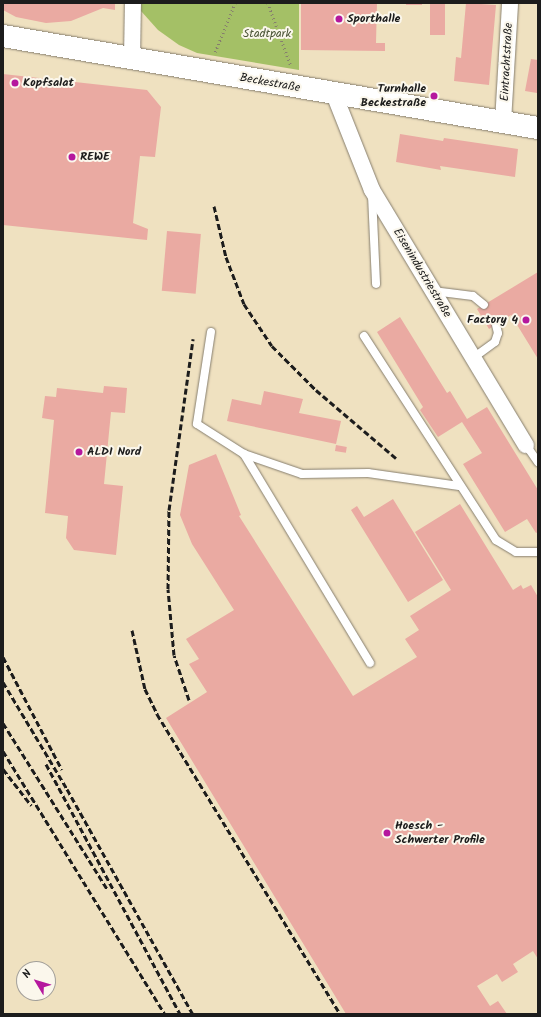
<!DOCTYPE html>
<meta charset="utf-8">
<style>
body{margin:0}
#map{position:relative;width:541px;height:1017px;overflow:hidden;background:#efe1c0;font-family:Kalam,sans-serif}
div>[style]{position:absolute}
.green>*{inset:0;background:#a4c066}
.building>*{inset:0;background:#eaaaa2;transform-origin:0 0}
.path>*{height:2.5px;margin-top:-1.25px;transform-origin:0;background:repeating-linear-gradient(90deg,#867e6e 0 1px,transparent 0 4px)}
.roads{filter:drop-shadow(0 0 1px #867e6e) drop-shadow(0 0 1px #867e6e)}
.service>*{height:8px;margin:-4px;padding:0 4px;transform-origin:4px;border-radius:4px;background:#fff}
.minor>*{height:16px;margin:-8px;padding:0 8px;transform-origin:8px;border-radius:8px;background:#fff}
.secondary>*{height:22px;margin:-11px;padding:0 11px;transform-origin:11px;border-radius:11px;background:#fff}
.rail>*{height:3px;margin-top:-1.5px;transform-origin:0;background:repeating-linear-gradient(90deg,#1c1c1c 0 6px,transparent 0 9px)}
.dots>*{width:11px;height:11px;translate:-50% -50%;box-sizing:border-box;border:2px solid #fbf7ec;border-radius:50%}
span{translate:-50% -50%;white-space:nowrap;text-align:center;line-height:1.15;-webkit-text-stroke:4px #fbf7ec;paint-order:stroke}
.poi-label{font-size:12px;color:#1c1c1c;font-weight:700}
.left{translate:0 -50%;text-align:left}
.right{translate:-100% -50%;text-align:right}
.park-label{font-size:12px;color:#4c5536}
.street-label{font-size:12px;color:#1c1c1c}
.frame{position:absolute;inset:0;border:4px solid #1c1c1c;pointer-events:none}
.north{position:absolute;left:16px;top:961px;width:40px;height:40px;box-sizing:border-box;background:#fbf7ec;border:1px solid #a29f99;border-radius:50%;rotate:308deg;font-size:11px;font-weight:700;line-height:16px;text-align:center;color:#1c1c1c}
.north::after{content:'';display:block;margin:auto;width:14px;height:18px;background:#b5179e;clip-path:polygon(50% 0,100% 100%,50% 72%,0 100%)}
</style>
<div id="map">
<div class="green">
<i style="clip-path:polygon(141px 3px,299px 3px,299px 70px,197px 53px,179px 45px,158px 30px,141px 11px)"></i>
</div>
<div class="building">
<i style="clip-path:polygon(3px 3px,115px 3px,115px 10px,103px 8px,71px 21px,46px 23px,16px 17px,3px 10px)"></i>
<i style="clip-path:polygon(301px 3px,377px 3px,376px 43px,385px 43px,385px 51px,301px 50px)"></i>
<i style="left:406px;top:3px;width:16px;height:2px"></i>
<i style="left:430px;top:3px;width:15px;height:32px"></i>
<i style="clip-path:polygon(466px 3px,496px 5px,489px 85px,454px 81px,456px 57px,461px 58px)"></i>
<i style="clip-path:polygon(531px 59px,538px 60px,537px 93px,525px 91px)"></i>
<i style="clip-path:polygon(3px 74px,147px 90px,161px 107px,155px 157px,140px 156px,133px 223px,148px 229px,147px 240px,3px 225px)"></i>
<i style="clip-path:polygon(400px 134px,443px 141px,444px 138px,518px 149px,515px 177px,440px 166px,441px 170px,396px 162px)"></i>
<i style="left:167px;top:231px;width:34px;height:60px;rotate:5deg"></i>
<i style="clip-path:polygon(538px 272px,538px 359px,511px 315px,489px 329px,477px 309px)"></i>
<i style="clip-path:polygon(400px 317px,447px 393px,450px 391px,467px 419px,487px 407px,538px 490px,538px 532px,536px 533px,527px 519px,505px 532px,463px 464px,482px 453px,462px 422px,438px 437px,420px 410px,423px 407px,377px 332px)"></i>
<i style="clip-path:polygon(104px 386px,127px 388px,125px 413px,111px 412px,104px 484px,123px 486px,116px 555px,74px 550px,66px 538px,68px 516px,45px 513px,54px 420px,42px 418px,45px 396px,56px 397px,57px 388px,103px 393px)"></i>
<i style="clip-path:polygon(264px 391px,303px 399px,299px 413px,341px 421px,336px 444px,227px 421px,232px 399px,261px 405px)"></i>
<i style="left:336px;top:445px;width:11px;height:6px;rotate:10deg"></i>
<i style="clip-path:polygon(216px 454px,241px 515px,239px 516px,353px 696px,417px 657px,405px 639px,419px 630px,410px 616px,451px 590px,415px 532px,460px 504px,513px 590px,521px 585px,523px 589px,531px 585px,538px 597px,538px 959px,533px 951px,513px 964px,518px 972px,502px 982px,497px 974px,477px 986px,490px 1006px,498px 1001px,507px 1014px,346px 1014px,166px 718px,207px 692px,189px 664px,199px 659px,186px 639px,234px 610px,192px 544px,180px 515px,189px 465px)"></i>
<i style="clip-path:polygon(393px 499px,443px 580px,408px 602px,351px 510px,357px 506px,364px 517px)"></i>
</div>
<div class="path">
<i style="left:268px;top:3px;width:67px;rotate:69.9deg"></i>
<i style="left:215px;top:52px;width:53px;rotate:-67.8deg"></i>
</div>
<div class="roads">
<div class="service">
<i style="left:372px;top:195px;width:89px;rotate:87.4deg"></i>
<i style="left:433px;top:291px;width:40px;rotate:7.1deg"></i>
<i style="left:473px;top:296px;width:14px;rotate:39deg"></i>
<i style="left:211px;top:332px;width:93px;rotate:98.7deg"></i>
<i style="left:197px;top:424px;width:56px;rotate:32.6deg"></i>
<i style="left:244px;top:454px;width:61px;rotate:19deg"></i>
<i style="left:302px;top:474px;width:66px;rotate:-0.9deg"></i>
<i style="left:368px;top:473px;width:92px;rotate:8.1deg"></i>
<i style="left:364px;top:336px;width:243px;rotate:57.1deg"></i>
<i style="left:496px;top:540px;width:23px;rotate:31deg"></i>
<i style="left:516px;top:552px;width:22px"></i>
<i style="left:473px;top:358px;width:27px;rotate:-36deg"></i>
<i style="left:495px;top:342px;width:9px;rotate:-72deg"></i>
<i style="left:498px;top:333px;width:8px;rotate:-104deg"></i>
<i style="left:526px;top:445px;width:21px;rotate:55deg"></i>
<i style="left:244px;top:454px;width:244px;rotate:58.9deg"></i>
</div>
<div class="minor">
<i style="left:132px;top:58px;width:55px;rotate:-89deg"></i>
<i style="left:334px;top:94px;width:103px;rotate:68.4deg"></i>
<i style="left:372px;top:190px;width:298px;rotate:58.9deg"></i>
<i style="left:503px;top:122px;width:119px;rotate:-86.6deg"></i>
</div>
<div class="secondary">
<i style="left:3px;top:36px;width:543px;rotate:9.76deg"></i>
</div>
</div>
<div class="rail">
<i style="left:214px;top:206px;width:52px;rotate:76.8deg"></i>
<i style="left:226px;top:257px;width:50px;rotate:69deg"></i>
<i style="left:244px;top:304px;width:50px;rotate:56.3deg"></i>
<i style="left:272px;top:346px;width:62px;rotate:45deg"></i>
<i style="left:316px;top:390px;width:105px;rotate:40.4deg"></i>
<i style="left:132px;top:630px;width:60px;rotate:77.6deg"></i>
<i style="left:145px;top:689px;width:28px;rotate:64deg"></i>
<i style="left:157px;top:714px;width:351px;rotate:58.6deg"></i>
<i style="left:3px;top:657px;width:127px;rotate:62.4deg"></i>
<i style="left:3px;top:682px;width:125px;rotate:59.1deg"></i>
<i style="left:67px;top:789px;width:258px;rotate:60.8deg"></i>
<i style="left:189px;top:700px;width:47px;rotate:-108.4deg"></i>
<i style="left:174px;top:655px;width:66px;rotate:-95.2deg"></i>
<i style="left:168px;top:589px;width:79px;rotate:-89.3deg"></i>
<i style="left:169px;top:510px;width:173px;rotate:-82deg"></i>
<i style="left:3px;top:723px;width:196px;rotate:57.9deg"></i>
<i style="left:3px;top:751px;width:309px;rotate:58.4deg"></i>
<i style="left:46px;top:764px;width:284px;rotate:61.8deg"></i>
<i style="left:3px;top:769px;width:46px;rotate:52.1deg"></i>
</div>
<div class="dots">
<i style="left:339px;top:19px;background:#b5179e"></i>
<i style="left:15px;top:83px;background:#b5179e"></i>
<i style="left:434px;top:96px;background:#b5179e"></i>
<i style="left:72px;top:157px;background:#b5179e"></i>
<i style="left:526px;top:320px;background:#b5179e"></i>
<i style="left:79px;top:452px;background:#b5179e"></i>
<i style="left:387px;top:833px;background:#b5179e"></i>
</div>
<div class="poi-label">
<span class="left" style="left:347px;top:19px">Sporthalle</span>
<span class="left" style="left:23px;top:83px">Kopfsalat</span>
<span class="right" style="left:426px;top:96px">Turnhalle<br>Beckestraße</span>
<span class="left" style="left:80px;top:157px">REWE</span>
<span class="right" style="left:518px;top:320px">Factory 4</span>
<span class="left" style="left:87px;top:452px">ALDI Nord</span>
<span class="left" style="left:395px;top:833px">Hoesch -<br>Schwerter Profile</span>
</div>
<div class="park-label">
<span style="left:267px;top:34px">Stadtpark</span>
</div>
<div class="street-label">
<span style="left:507px;top:62px;rotate:-87deg">Eintrachtstraße</span>
<span style="left:270px;top:83px;rotate:10deg">Beckestraße</span>
<span style="left:422px;top:273px;rotate:59deg">Eisenindustriestraße</span>
</div>
<div class="frame"></div>
<div class="north">N</div>
</div>
